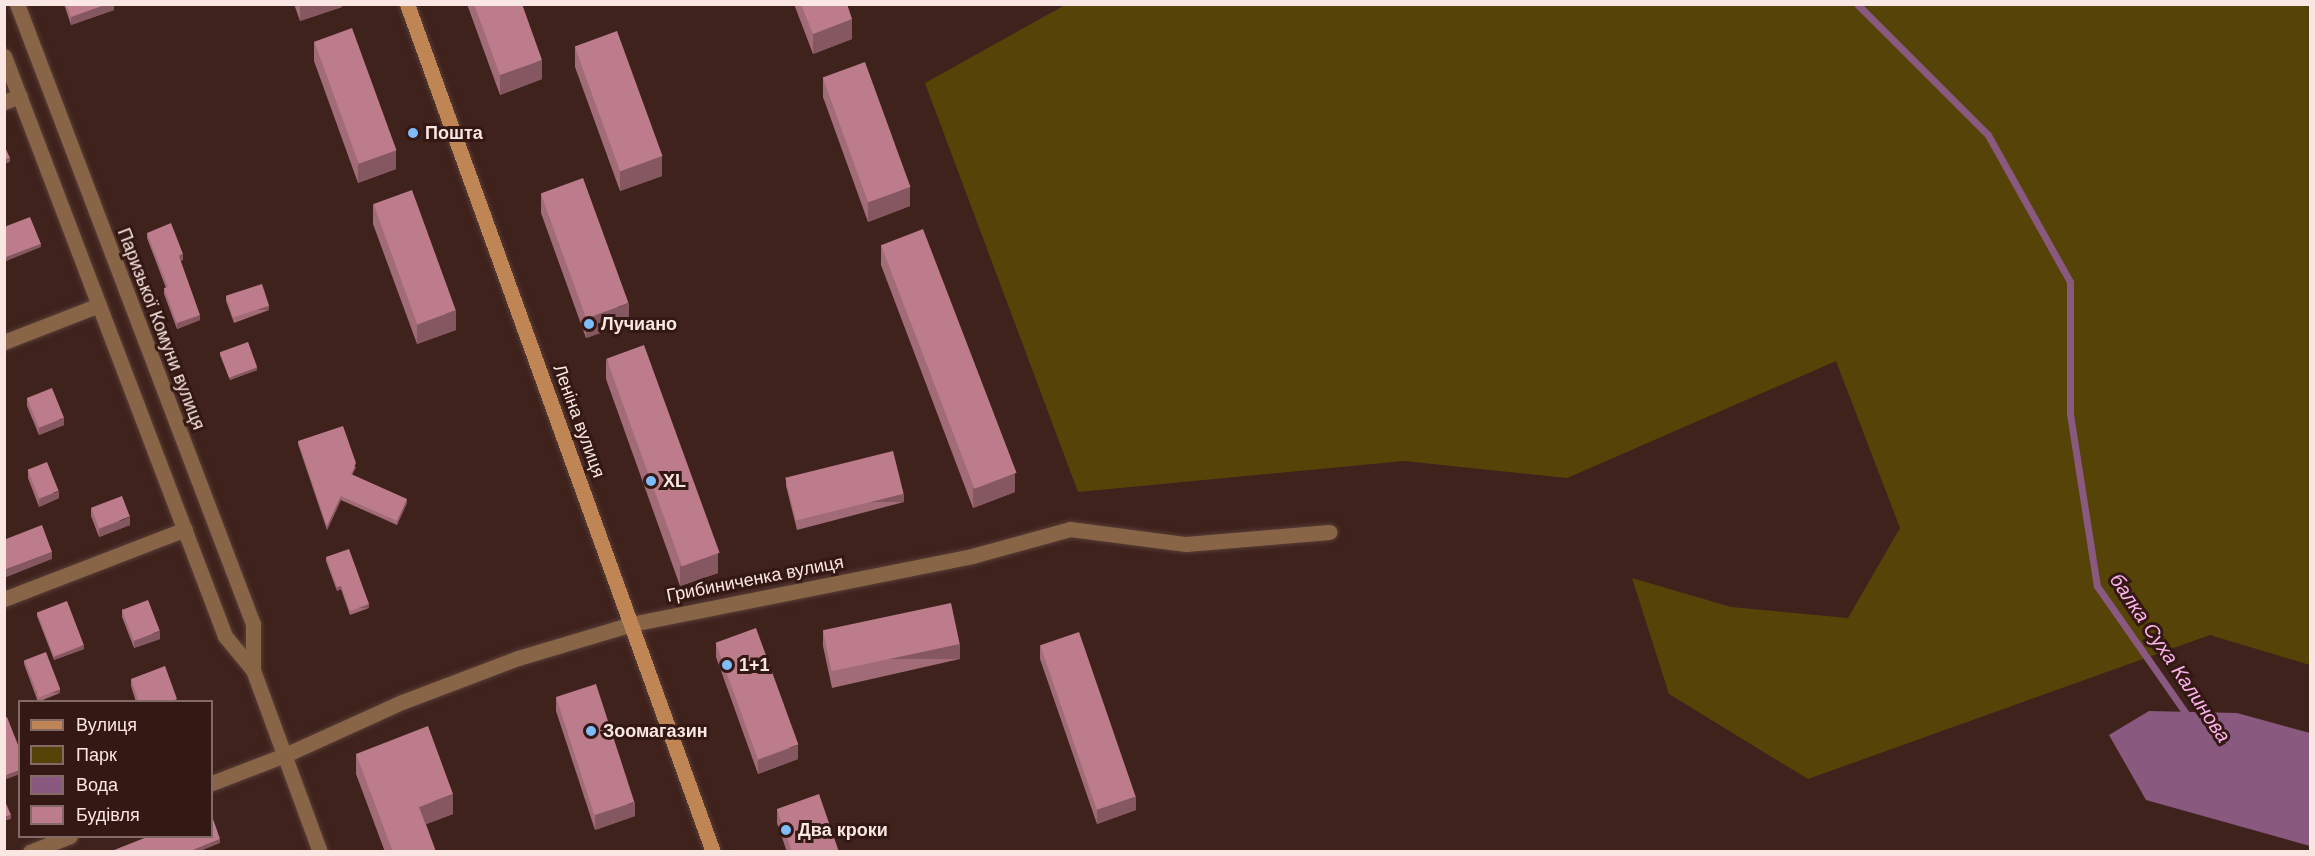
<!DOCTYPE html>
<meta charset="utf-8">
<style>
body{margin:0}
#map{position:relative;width:2315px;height:856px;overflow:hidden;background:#3f221c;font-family:Helvetica,sans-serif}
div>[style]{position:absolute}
.green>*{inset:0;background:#564308}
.water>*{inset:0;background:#89597f}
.stream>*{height:7px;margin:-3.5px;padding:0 3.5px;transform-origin:3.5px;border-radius:3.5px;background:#89597f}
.roads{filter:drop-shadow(0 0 2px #593d38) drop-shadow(0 0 2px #593d38)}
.street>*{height:15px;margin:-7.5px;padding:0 7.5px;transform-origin:7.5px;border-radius:7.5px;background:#896547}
.secondary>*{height:15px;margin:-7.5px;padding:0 7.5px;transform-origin:7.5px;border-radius:7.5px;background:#bf8554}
.wall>*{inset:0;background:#a26b78}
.shaded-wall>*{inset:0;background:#845761;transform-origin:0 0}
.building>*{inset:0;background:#bc7c8b;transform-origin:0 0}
.dots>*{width:16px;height:16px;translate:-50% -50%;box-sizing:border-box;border:3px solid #341813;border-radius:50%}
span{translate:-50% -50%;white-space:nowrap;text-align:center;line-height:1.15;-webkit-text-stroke:6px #341813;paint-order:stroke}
.poi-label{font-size:18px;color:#fae6e2;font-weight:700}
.left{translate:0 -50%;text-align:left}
.street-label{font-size:18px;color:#fae6e2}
.water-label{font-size:20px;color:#feb4ee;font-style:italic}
.frame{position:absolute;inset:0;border:6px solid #fae6e2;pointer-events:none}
.legend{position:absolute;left:18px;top:700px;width:195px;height:138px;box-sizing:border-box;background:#341813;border:2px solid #836a66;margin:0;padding:8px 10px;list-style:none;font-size:18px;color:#fae6e2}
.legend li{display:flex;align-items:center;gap:12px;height:30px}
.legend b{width:30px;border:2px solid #836a66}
</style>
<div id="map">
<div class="green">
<i style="clip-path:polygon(1065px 5px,2310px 5px,2310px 665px,2210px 635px,1808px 779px,1669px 694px,1632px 578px,1731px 607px,1848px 618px,1900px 528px,1836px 361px,1567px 478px,1404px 461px,1078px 492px,925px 83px)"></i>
</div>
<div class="water">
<i style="clip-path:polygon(2149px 711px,2237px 713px,2310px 733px,2310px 846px,2146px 800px,2109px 735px)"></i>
</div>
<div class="stream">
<i style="left:1857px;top:4px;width:185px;rotate:45deg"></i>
<i style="left:1988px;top:135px;width:168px;rotate:60.8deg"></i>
<i style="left:2070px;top:282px;width:132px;rotate:90deg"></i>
<i style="left:2070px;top:414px;width:174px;rotate:81.1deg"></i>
<i style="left:2097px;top:586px;width:161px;rotate:55.1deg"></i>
</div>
<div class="roads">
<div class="street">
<i style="left:17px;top:4px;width:663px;rotate:69.16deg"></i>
<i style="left:253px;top:624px;width:46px;rotate:90deg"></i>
<i style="left:4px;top:56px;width:621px;rotate:69.14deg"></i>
<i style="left:225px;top:636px;width:44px;rotate:50.5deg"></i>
<i style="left:253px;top:670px;width:194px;rotate:69.8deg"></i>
<i style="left:4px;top:102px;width:17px;rotate:-21deg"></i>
<i style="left:4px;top:342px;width:102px;rotate:-21.3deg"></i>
<i style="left:4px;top:599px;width:194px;rotate:-21.1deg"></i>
<i style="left:212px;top:783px;width:78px;rotate:-21deg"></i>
<i style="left:285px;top:755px;width:128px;rotate:-24.4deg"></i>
<i style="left:402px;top:702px;width:124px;rotate:-20.8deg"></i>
<i style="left:518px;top:658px;width:119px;rotate:-16.6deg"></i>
<i style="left:632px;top:624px;width:347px;rotate:-11.3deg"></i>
<i style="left:972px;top:556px;width:102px;rotate:-15.4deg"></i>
<i style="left:1070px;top:529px;width:117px;rotate:7.4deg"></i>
<i style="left:1186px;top:544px;width:144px;rotate:-4.8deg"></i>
<i style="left:30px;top:852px;width:43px;rotate:-21.8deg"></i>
</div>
<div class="secondary">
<i style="left:407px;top:4px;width:902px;rotate:70.16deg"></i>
</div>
</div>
<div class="wall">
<i style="clip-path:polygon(64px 4px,114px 4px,114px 10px,71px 25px)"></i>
<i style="clip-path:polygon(294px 4px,342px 4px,342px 7px,300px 21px)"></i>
<i style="clip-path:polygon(467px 4px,522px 4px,542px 79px,500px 95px)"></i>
<i style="clip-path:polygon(794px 4px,847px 4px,852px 39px,813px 54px)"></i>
<i style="clip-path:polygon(314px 41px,396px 169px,358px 183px,314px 61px)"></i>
<i style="clip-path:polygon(575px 47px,662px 176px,620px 191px,575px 67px)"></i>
<i style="clip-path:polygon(823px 77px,910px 206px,868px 222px,823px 97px)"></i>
<i style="clip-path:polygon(541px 194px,629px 323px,586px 338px,541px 213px)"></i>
<i style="clip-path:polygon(373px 204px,456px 330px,417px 344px,373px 224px)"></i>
<i style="clip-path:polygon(147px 233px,183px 260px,180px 261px,200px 320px,177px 329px,164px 294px,164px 288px,166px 288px,147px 238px)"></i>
<i style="clip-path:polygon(881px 245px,1015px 492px,973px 508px,881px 265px)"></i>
<i style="clip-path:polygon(226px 297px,269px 310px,234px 323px,226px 301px)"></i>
<i style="clip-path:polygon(220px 352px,257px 370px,230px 380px,220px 355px)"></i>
<i style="clip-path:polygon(606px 359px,718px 573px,680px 586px,606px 379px)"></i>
<i style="clip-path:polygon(27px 398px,64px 425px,39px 435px,27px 406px)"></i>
<i style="clip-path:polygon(298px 441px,356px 467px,352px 475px,407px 503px,397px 525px,341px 500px,327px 530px,298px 444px)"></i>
<i style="clip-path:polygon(28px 470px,59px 498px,39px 507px,28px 478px)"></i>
<i style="clip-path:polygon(786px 479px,904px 502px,797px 530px,786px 486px)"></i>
<i style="clip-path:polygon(91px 508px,130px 525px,99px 537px,91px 516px)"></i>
<i style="clip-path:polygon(326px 557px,369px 608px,350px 615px,341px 589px,337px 591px,326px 561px)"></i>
<i style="clip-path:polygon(122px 609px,160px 639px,134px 648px,122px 617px)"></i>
<i style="clip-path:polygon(37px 612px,84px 649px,54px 660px,37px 616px)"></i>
<i style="clip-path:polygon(823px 632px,960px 659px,832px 688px,823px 646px)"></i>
<i style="clip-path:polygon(716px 643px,798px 759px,758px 774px,716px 657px)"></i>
<i style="clip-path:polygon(1040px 645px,1136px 810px,1097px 824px,1040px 659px)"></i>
<i style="clip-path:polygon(24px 660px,60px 693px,38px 702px,24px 664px)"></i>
<i style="clip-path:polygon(131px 679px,177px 702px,136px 702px,131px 686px)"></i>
<i style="clip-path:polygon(556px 697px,635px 816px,595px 830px,556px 711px)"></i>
<i style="clip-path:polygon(356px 754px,453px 814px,426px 824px,436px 852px,385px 852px,356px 774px)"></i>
<i style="clip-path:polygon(777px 809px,839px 852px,787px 852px,777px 823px)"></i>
</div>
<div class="shaded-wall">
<i style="clip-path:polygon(107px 4px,114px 4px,114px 10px,71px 25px,71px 17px)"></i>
<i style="clip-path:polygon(300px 4px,342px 4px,342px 7px,300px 21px)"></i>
<i style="clip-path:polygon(852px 19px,852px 39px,813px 54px,813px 34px)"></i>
<i style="clip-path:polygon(542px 60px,542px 79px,500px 95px,500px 75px)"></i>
<i style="clip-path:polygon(396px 150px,396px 169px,358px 183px,358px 163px)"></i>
<i style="clip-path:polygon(662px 156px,662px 176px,620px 191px,620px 171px)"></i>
<i style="clip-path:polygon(10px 158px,10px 162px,4px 164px,4px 160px)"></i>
<i style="clip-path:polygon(910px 187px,910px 206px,868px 222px,868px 202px)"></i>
<i style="clip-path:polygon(41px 244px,41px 247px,4px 262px,4px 258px)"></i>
<i style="clip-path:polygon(183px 254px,183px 260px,179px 261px,179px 256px)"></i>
<i style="clip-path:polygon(629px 303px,629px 323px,586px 338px,586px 319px)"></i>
<i style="left:269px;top:306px;width:4px;height:37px;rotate:90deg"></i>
<i style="clip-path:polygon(456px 310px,456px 330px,417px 344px,417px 325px)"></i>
<i style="clip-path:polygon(200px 315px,200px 320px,177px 329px,177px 323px)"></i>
<i style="clip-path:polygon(257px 367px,257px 370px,230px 380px,230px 376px)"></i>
<i style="clip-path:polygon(64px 418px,64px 425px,39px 435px,39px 427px)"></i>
<i style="clip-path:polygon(1015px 473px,1015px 492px,973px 508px,973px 488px)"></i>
<i style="clip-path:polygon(59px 491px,59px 498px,39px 507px,39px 499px)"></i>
<i style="left:904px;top:494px;width:8px;height:111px;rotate:90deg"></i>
<i style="clip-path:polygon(341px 496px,341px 500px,327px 530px,327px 526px)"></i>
<i style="clip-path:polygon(407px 499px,407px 503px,397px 525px,397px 521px)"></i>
<i style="clip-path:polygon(130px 517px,130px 525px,99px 537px,99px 529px)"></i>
<i style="clip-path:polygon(52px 552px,52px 559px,4px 578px,4px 570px)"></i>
<i style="clip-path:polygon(718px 553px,718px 573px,680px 586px,680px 566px)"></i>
<i style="clip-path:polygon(341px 586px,341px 589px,337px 591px,337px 587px)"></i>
<i style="left:369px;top:604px;width:4px;height:20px;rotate:90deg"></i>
<i style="clip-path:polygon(160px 631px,160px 639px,134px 648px,134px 641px)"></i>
<i style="left:960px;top:644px;width:15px;height:131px;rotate:90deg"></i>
<i style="clip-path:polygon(84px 645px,84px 649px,54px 660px,54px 657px)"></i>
<i style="left:60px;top:689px;width:4px;height:24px;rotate:90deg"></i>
<i style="clip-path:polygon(798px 745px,798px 759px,758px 774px,758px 760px)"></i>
<i style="clip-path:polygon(20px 770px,20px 774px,4px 780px,4px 776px)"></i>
<i style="clip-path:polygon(453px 794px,453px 814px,419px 827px,419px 807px)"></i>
<i style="clip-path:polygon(1136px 796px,1136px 810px,1097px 824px,1097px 809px)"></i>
<i style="clip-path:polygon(635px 802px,635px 816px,595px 830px,595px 815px)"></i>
<i style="clip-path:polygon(11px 815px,11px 819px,4px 821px,4px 817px)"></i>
<i style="clip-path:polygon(220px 839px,220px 843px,198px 852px,191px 852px,191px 851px)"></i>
</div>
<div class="building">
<i style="clip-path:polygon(66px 4px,107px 4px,71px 17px)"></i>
<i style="clip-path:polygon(474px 4px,522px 4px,542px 60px,500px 75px)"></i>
<i style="clip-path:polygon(801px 4px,847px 4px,852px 19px,813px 34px)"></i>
<i style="left:352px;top:28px;width:130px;height:40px;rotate:70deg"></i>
<i style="left:617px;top:31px;width:133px;height:45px;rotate:70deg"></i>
<i style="left:865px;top:62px;width:133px;height:45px;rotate:70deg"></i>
<i style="clip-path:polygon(4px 145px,10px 158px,4px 160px)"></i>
<i style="left:583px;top:178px;width:133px;height:45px;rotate:70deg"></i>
<i style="left:412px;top:190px;width:128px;height:41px;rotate:70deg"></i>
<i style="clip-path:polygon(30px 217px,41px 244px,4px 258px,4px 227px)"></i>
<i style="clip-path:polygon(171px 223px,183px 254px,179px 256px,200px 315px,177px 323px,164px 288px,168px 287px,147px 233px)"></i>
<i style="left:923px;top:229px;width:261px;height:45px;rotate:69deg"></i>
<i style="left:262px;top:284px;width:23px;height:38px;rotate:72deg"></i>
<i style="left:248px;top:342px;width:27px;height:30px;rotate:70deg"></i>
<i style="left:644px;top:345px;width:221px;height:40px;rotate:70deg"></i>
<i style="left:52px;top:388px;width:32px;height:27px;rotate:68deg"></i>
<i style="clip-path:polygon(343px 426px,356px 463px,351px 474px,407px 499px,397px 521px,341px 496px,327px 526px,298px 441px)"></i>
<i style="left:893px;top:451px;width:44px;height:111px;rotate:76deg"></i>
<i style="left:47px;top:462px;width:31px;height:21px;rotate:68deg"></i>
<i style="left:122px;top:496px;width:22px;height:33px;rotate:69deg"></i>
<i style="clip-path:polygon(42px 525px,52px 552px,4px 570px,4px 536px,6px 539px)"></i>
<i style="clip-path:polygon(349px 549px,369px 604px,350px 611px,341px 586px,337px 587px,326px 557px)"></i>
<i style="left:148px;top:600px;width:33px;height:28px;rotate:69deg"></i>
<i style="left:67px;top:601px;width:47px;height:32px;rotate:69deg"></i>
<i style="left:951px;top:603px;width:42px;height:131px;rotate:78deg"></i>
<i style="left:756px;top:628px;width:124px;height:43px;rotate:70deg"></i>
<i style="left:1079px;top:632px;width:174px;height:41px;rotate:71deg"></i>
<i style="left:46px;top:652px;width:40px;height:23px;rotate:69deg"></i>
<i style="clip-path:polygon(165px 666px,177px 699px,171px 702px,139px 702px,131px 679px)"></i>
<i style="left:596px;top:684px;width:124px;height:42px;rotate:72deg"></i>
<i style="clip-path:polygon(7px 717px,20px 750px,20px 770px,4px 776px,4px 718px)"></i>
<i style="clip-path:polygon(428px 726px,453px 794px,419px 807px,436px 852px,393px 852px,356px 754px)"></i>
<i style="clip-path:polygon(819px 794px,839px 852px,792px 852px,777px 809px)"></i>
<i style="clip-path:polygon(4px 799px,11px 815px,4px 817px)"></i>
<i style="clip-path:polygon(212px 816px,220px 839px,191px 851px,191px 852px,109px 852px,147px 837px,212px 837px)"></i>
</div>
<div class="dots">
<i style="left:413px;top:133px;background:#7fbdfa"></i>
<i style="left:589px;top:324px;background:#7fbdfa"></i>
<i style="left:651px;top:481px;background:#7fbdfa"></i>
<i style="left:727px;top:665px;background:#7fbdfa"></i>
<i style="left:591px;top:731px;background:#7fbdfa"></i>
<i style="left:786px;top:830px;background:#7fbdfa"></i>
</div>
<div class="poi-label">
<span class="left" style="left:425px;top:133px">Пошта</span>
<span class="left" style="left:601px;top:324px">Лучиано</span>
<span class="left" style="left:663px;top:481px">XL</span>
<span class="left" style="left:739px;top:665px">1+1</span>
<span class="left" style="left:603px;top:731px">Зоомагазин</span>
<span class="left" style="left:798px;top:830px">Два кроки</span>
</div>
<div class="street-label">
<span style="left:161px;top:329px;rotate:69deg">Паризької Комуни вулиця</span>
<span style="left:579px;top:421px;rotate:70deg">Леніна вулиця</span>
<span style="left:755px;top:579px;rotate:-11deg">Грибиниченка вулиця</span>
</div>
<div class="water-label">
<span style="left:2170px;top:658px;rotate:56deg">балка Суха Калинова</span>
</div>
<div class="frame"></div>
<ul class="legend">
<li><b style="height:8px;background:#bf8554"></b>Вулиця</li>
<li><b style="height:16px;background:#564308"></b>Парк</li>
<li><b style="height:16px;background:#89597f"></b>Вода</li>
<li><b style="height:16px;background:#bc7c8b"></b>Будівля</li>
</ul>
</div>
